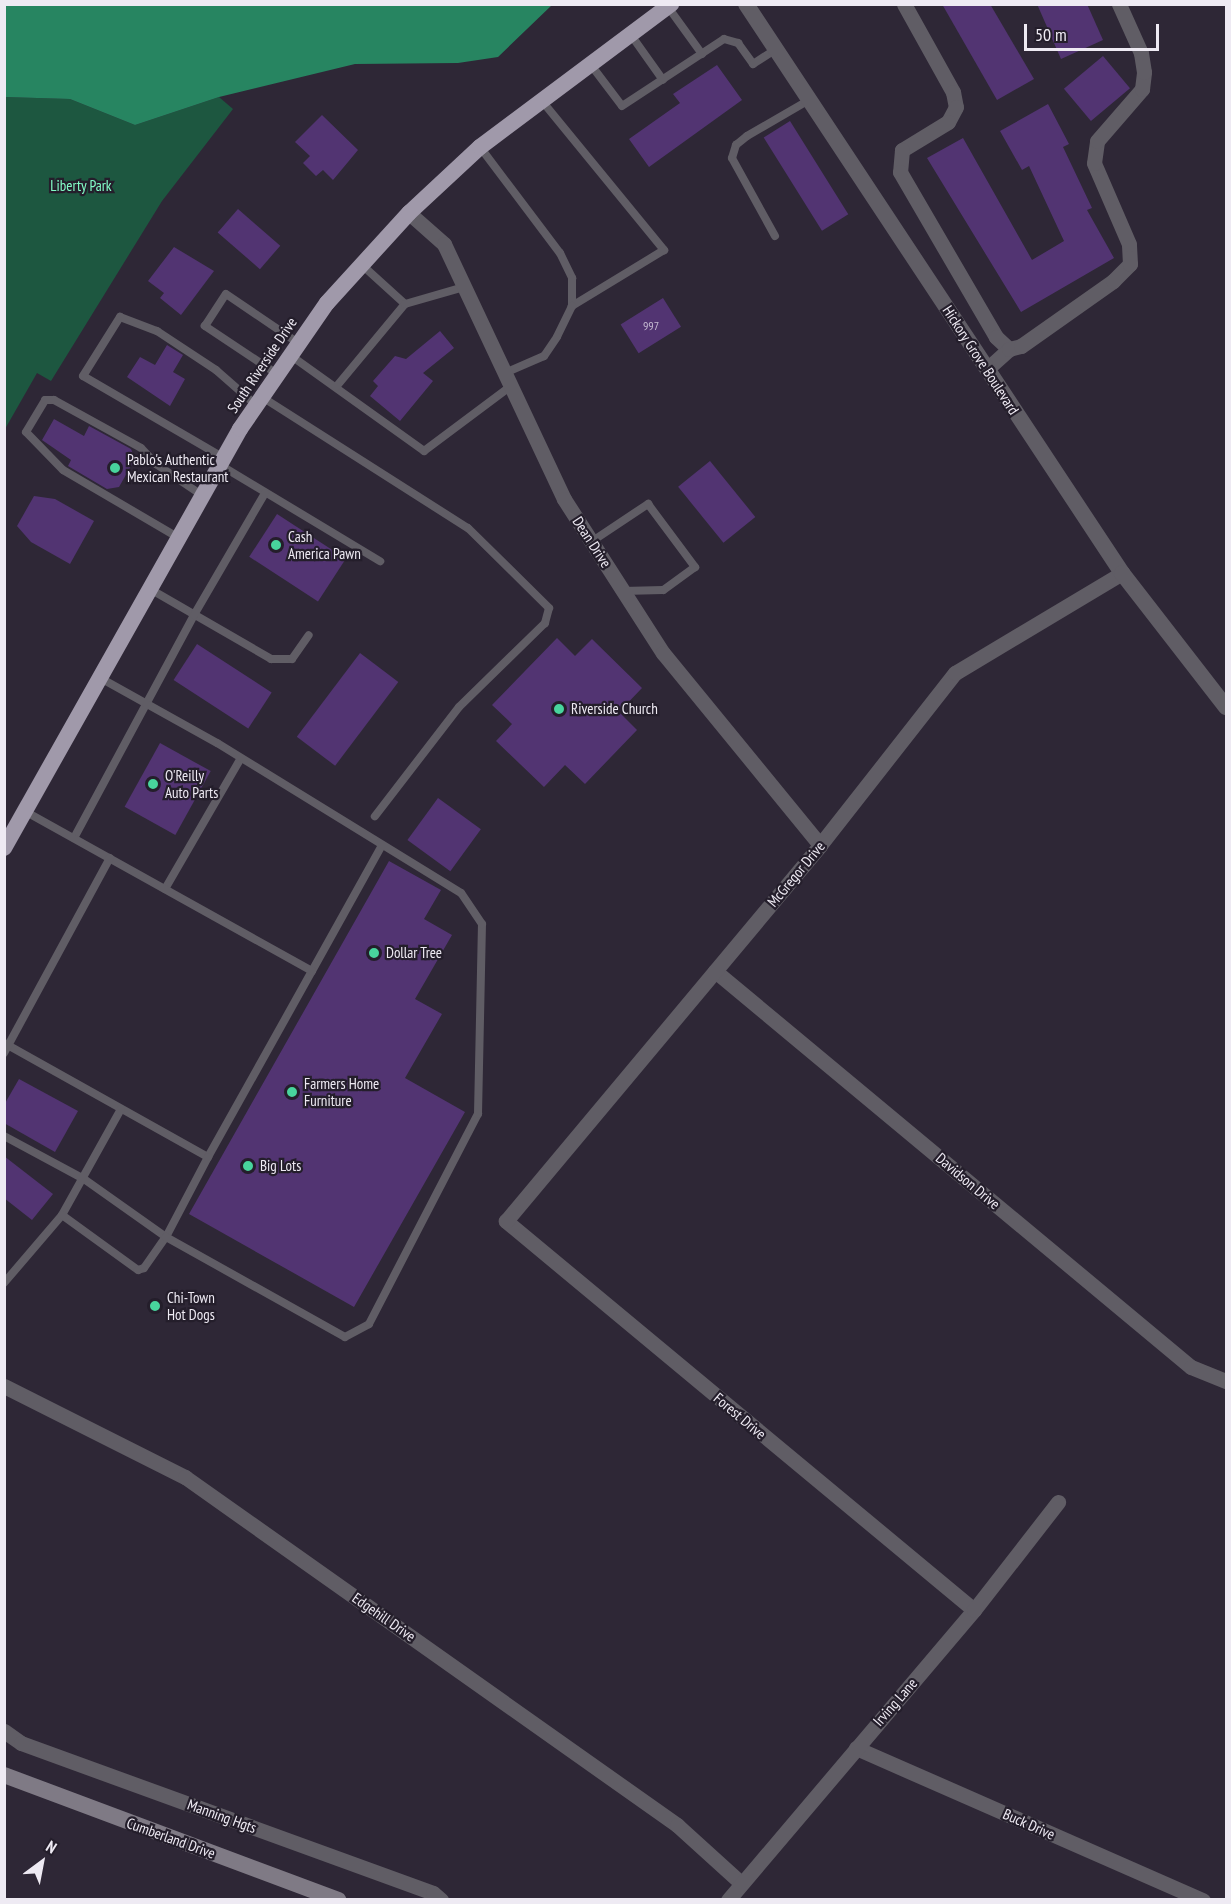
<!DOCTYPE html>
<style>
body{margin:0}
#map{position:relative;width:1231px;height:1904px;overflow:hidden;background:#2e2736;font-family:"PT Sans Narrow",sans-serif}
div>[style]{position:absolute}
.green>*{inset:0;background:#1d5740}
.water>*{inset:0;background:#278561}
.building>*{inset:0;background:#523472;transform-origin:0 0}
.service>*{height:8px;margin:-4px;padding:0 4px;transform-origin:4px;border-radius:4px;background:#605d65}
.minor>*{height:15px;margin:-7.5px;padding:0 7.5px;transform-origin:7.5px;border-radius:7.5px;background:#605d65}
.tertiary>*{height:16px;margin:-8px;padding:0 8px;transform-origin:8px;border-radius:8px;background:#605d65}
.secondary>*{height:16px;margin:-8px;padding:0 8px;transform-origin:8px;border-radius:8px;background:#7f7a85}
.trunk>*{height:16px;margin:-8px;padding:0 8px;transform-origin:8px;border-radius:8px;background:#a099aa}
.dots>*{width:16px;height:16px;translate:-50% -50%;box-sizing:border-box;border:3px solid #241e2b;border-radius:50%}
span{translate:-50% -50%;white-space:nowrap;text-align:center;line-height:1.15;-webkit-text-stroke:4.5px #241e2b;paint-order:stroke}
.number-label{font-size:12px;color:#c7bcd3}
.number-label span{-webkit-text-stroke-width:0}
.park-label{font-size:15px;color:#83fec8}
.street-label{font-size:15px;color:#eeeaf3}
.poi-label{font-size:15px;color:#eeeaf3}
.left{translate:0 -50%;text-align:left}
.frame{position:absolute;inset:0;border:6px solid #eeeaf3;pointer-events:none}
.north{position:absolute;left:12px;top:1832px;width:60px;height:60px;-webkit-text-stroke:4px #241e2b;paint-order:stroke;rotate:32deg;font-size:16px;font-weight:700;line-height:24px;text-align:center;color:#eeeaf3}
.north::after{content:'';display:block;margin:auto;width:21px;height:27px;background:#eeeaf3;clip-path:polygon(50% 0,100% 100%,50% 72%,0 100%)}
.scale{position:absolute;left:1024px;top:24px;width:135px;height:27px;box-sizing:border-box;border:3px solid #eeeaf3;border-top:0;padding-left:8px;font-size:18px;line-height:21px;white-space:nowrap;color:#eeeaf3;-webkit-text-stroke:4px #241e2b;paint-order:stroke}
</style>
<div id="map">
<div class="green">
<i style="clip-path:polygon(5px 97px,70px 99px,135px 125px,219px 97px,233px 109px,162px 201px,51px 381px,37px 373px,5px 429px)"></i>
</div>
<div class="water">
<i style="clip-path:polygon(5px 4px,552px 4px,552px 5px,498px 57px,458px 63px,355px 64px,219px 97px,135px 125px,70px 99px,5px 97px)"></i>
</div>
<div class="building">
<i style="clip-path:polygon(942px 4px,990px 4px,1034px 79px,997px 100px)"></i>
<i style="clip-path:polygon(1037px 4px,1087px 4px,1103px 40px,1061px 59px)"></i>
<i style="left:1103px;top:56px;width:42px;height:51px;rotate:50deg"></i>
<i style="clip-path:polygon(717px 65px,742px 100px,649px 167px,629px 139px,680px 103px,673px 94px)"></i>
<i style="clip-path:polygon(1048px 104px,1069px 144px,1063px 147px,1092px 208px,1087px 210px,1114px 258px,1021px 312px,927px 158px,963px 138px,1032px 260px,1064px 241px,1029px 166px,1022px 170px,1000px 131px)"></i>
<i style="clip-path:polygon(322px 115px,358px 150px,333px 180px,323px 170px,316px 176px,303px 163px,310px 156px,295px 142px)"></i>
<i style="left:790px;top:121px;width:110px;height:31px;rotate:58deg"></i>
<i style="left:238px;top:209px;width:56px;height:31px;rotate:41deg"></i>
<i style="clip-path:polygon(174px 247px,214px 271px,181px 315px,160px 298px,164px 293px,148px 281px)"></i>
<i style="left:663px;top:298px;width:34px;height:50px;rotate:58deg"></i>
<i style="clip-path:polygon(440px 331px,454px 348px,423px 373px,433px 381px,400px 421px,370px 396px,378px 386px,373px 381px,395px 356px,406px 359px)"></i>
<i style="clip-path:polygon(167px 345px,183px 355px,173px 372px,185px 379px,170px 406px,127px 377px,140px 357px,155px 365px)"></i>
<i style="clip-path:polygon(54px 419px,84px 436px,89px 426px,131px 449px,135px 459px,119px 487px,107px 489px,68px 466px,71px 460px,42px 440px)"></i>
<i style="left:710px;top:461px;width:72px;height:41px;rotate:51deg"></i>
<i style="clip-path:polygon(34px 496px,55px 499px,94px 521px,70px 564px,31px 542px,17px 526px)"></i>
<i style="left:277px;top:514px;width:82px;height:51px;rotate:33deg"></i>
<i style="clip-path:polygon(557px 638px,575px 656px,592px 639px,642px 688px,619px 712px,637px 730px,585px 784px,565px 765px,544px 787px,496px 741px,512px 724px,492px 705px)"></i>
<i style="left:197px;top:644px;width:89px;height:43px;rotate:33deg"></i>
<i style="left:360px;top:653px;width:48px;height:105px;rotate:37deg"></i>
<i style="left:160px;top:743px;width:58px;height:73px;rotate:29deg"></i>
<i style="left:438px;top:798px;width:53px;height:52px;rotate:36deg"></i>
<i style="clip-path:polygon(389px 861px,441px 890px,424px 919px,452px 935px,415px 999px,442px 1014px,405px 1078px,465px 1112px,354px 1307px,189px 1214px)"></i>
<i style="clip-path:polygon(19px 1079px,78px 1111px,55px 1152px,4px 1123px,4px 1105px)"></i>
<i style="clip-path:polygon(4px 1156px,53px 1194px,32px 1220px,4px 1198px)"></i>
</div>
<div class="service">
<i style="left:668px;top:7px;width:58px;rotate:54.1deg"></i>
<i style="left:631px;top:35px;width:55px;rotate:54.6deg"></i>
<i style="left:591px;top:65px;width:51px;rotate:52.9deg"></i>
<i style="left:622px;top:106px;width:122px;rotate:-33.3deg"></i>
<i style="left:724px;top:39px;width:15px;rotate:16deg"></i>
<i style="left:738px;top:43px;width:26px;rotate:54deg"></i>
<i style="left:753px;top:64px;width:27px;rotate:-33deg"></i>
<i style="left:542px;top:101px;width:193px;rotate:50.7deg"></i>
<i style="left:664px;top:250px;width:108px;rotate:148.7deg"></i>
<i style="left:480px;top:147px;width:133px;rotate:53deg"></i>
<i style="left:560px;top:253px;width:28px;rotate:64deg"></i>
<i style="left:572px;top:278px;width:28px;rotate:90deg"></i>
<i style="left:572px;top:306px;width:34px;rotate:116deg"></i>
<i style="left:557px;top:337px;width:23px;rotate:124deg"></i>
<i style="left:544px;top:356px;width:43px;rotate:156.4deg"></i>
<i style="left:775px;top:236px;width:89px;rotate:-118.9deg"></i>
<i style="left:732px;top:158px;width:14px;rotate:-73deg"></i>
<i style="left:736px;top:145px;width:14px;rotate:-39deg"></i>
<i style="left:747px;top:136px;width:72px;rotate:-30.1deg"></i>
<i style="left:362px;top:265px;width:58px;rotate:42.2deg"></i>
<i style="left:290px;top:355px;width:165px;rotate:35.6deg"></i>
<i style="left:424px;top:451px;width:109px;rotate:-36.8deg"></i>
<i style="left:277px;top:374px;width:87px;rotate:-146.3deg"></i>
<i style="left:205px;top:326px;width:38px;rotate:-57deg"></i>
<i style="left:226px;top:294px;width:87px;rotate:34.2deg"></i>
<i style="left:336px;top:387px;width:108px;rotate:-50.3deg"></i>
<i style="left:405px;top:304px;width:61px;rotate:-16.1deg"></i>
<i style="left:262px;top:397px;width:244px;rotate:32.5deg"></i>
<i style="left:468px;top:528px;width:114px;rotate:44.6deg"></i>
<i style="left:549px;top:608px;width:16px;rotate:105deg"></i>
<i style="left:545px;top:623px;width:120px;rotate:135.7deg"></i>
<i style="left:459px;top:707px;width:138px;rotate:127.6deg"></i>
<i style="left:224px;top:458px;width:163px;rotate:-149.8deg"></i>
<i style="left:83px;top:376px;width:70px;rotate:-57.9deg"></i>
<i style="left:120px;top:317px;width:40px;rotate:21deg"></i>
<i style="left:157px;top:331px;width:71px;rotate:33.5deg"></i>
<i style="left:216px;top:370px;width:53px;rotate:41.2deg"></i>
<i style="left:220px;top:465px;width:187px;rotate:31deg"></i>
<i style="left:179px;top:538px;width:134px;rotate:-149.6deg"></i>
<i style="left:63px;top:470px;width:53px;rotate:-134.2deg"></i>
<i style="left:26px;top:432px;width:37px;rotate:-59deg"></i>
<i style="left:45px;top:400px;width:9px"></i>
<i style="left:54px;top:400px;width:99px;rotate:28.9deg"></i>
<i style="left:141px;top:448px;width:22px;rotate:47deg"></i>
<i style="left:156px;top:464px;width:57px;rotate:34.2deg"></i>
<i style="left:591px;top:542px;width:69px;rotate:-33.7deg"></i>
<i style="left:648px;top:504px;width:79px;rotate:53.3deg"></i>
<i style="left:695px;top:567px;width:39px;rotate:144deg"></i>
<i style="left:663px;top:590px;width:40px;rotate:178.6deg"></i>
<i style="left:150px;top:589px;width:140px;rotate:30deg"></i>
<i style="left:271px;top:659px;width:21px"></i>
<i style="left:292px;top:659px;width:29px;rotate:-55deg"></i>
<i style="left:74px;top:838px;width:253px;rotate:-61.7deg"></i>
<i style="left:194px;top:615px;width:141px;rotate:-59.8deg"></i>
<i style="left:165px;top:889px;width:151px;rotate:-59.9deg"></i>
<i style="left:312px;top:971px;width:144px;rotate:-60.9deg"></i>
<i style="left:4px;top:1043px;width:234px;rotate:29.2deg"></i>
<i style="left:208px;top:1157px;width:213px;rotate:-60.8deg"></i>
<i style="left:312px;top:971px;width:329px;rotate:-150.9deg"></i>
<i style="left:4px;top:1053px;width:222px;rotate:-61.5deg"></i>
<i style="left:4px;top:1136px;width:91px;rotate:28.3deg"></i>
<i style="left:84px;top:1179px;width:100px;rotate:35.3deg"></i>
<i style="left:166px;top:1237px;width:90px;rotate:-62.3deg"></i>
<i style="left:62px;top:1215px;width:121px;rotate:-60.9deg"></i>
<i style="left:4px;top:1283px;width:89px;rotate:-49.5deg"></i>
<i style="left:62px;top:1215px;width:94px;rotate:35.9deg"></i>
<i style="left:138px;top:1270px;width:6px;rotate:-18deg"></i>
<i style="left:144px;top:1268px;width:38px;rotate:-55deg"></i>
<i style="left:166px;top:1237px;width:205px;rotate:29.2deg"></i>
<i style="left:345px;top:1337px;width:27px;rotate:-28deg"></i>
<i style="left:369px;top:1324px;width:237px;rotate:-62.6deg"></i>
<i style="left:478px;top:1114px;width:190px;rotate:-88.8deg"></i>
<i style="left:482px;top:924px;width:37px;rotate:-124deg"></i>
<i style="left:461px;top:893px;width:286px;rotate:-148.4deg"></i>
<i style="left:217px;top:743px;width:134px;rotate:-150.9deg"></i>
</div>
<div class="minor">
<i style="left:904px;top:4px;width:101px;rotate:60.9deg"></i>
<i style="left:953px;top:92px;width:15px;rotate:79deg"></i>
<i style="left:956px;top:107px;width:17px;rotate:118deg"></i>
<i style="left:948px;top:122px;width:54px;rotate:148.7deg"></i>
<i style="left:902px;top:150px;width:22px;rotate:95deg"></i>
<i style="left:900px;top:172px;width:191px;rotate:59.8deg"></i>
<i style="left:996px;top:337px;width:18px;rotate:43deg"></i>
<i style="left:409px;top:213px;width:47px;rotate:41.5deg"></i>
<i style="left:444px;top:244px;width:282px;rotate:64.8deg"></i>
<i style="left:564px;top:499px;width:183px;rotate:57.3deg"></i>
<i style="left:663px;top:653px;width:248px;rotate:50.7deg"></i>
<i style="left:987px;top:369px;width:30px;rotate:-42deg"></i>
<i style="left:1009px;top:349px;width:12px;rotate:-14deg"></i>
<i style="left:1021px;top:346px;width:113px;rotate:-35.2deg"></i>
<i style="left:1113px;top:281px;width:24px;rotate:-45deg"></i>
<i style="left:1130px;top:264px;width:20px;rotate:-93deg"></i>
<i style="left:1129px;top:244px;width:88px;rotate:-113.4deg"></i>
<i style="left:1094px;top:163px;width:22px;rotate:-82deg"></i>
<i style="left:1097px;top:141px;width:69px;rotate:-49.1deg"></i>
<i style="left:1142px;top:89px;width:17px;rotate:-83deg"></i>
<i style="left:1144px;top:72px;width:19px;rotate:-99deg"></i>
<i style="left:1141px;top:53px;width:54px;rotate:-114.2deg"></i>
<i style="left:715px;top:971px;width:619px;rotate:39.76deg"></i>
<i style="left:1191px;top:1367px;width:38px;rotate:22deg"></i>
<i style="left:4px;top:1386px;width:203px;rotate:26.7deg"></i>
<i style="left:185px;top:1477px;width:603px;rotate:35.27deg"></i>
<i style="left:677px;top:1825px;width:86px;rotate:42.2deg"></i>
<i style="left:974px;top:1610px;width:609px;rotate:-140.27deg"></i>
<i style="left:506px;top:1221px;width:490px;rotate:-50.1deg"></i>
<i style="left:820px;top:845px;width:219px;rotate:-51.9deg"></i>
<i style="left:955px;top:673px;width:195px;rotate:-30.9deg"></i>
<i style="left:4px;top:1731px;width:21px;rotate:35deg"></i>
<i style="left:21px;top:1743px;width:438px;rotate:20deg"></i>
<i style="left:433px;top:1893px;width:11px;rotate:41deg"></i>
<i style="left:856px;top:1748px;width:379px;rotate:23.7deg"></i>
<i style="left:728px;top:1900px;width:380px;rotate:-49.7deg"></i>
<i style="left:974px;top:1610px;width:137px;rotate:-52.1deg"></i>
</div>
<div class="tertiary">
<i style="left:746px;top:4px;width:682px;rotate:56.54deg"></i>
<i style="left:1122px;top:573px;width:170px;rotate:52.2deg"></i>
</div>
<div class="secondary">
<i style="left:4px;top:1775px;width:357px;rotate:20.5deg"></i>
</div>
<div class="trunk">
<i style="left:4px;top:848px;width:481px;rotate:-60.6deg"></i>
<i style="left:240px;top:429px;width:153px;rotate:-55.4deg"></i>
<i style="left:327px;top:303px;width:122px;rotate:-47.7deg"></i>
<i style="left:409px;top:213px;width:97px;rotate:-42.9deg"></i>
<i style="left:480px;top:147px;width:239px;rotate:-36.8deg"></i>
</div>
<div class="dots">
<i style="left:115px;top:468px;background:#48d49d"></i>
<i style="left:276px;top:545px;background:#48d49d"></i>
<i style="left:559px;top:709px;background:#48d49d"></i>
<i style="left:153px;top:784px;background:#48d49d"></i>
<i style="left:374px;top:953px;background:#48d49d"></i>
<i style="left:292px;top:1092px;background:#48d49d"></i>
<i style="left:248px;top:1166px;background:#48d49d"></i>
<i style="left:155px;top:1306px;background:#48d49d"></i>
</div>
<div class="number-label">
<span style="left:651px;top:326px">997</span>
</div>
<div class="park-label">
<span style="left:81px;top:186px">Liberty Park</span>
</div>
<div class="street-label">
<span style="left:981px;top:360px;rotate:57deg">Hickory Grove Boulevard</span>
<span style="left:262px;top:365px;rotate:-56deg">South Riverside Drive</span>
<span style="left:592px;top:542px;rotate:57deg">Dean Drive</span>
<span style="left:796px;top:874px;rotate:-50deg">McGregor Drive</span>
<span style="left:968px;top:1181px;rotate:40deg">Davidson Drive</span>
<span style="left:740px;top:1416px;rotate:40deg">Forest Drive</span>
<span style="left:384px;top:1617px;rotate:35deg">Edgehill Drive</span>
<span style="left:895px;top:1702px;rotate:-49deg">Irving Lane</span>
<span style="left:222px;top:1816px;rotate:20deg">Manning Hgts</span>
<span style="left:1029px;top:1824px;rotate:24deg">Buck Drive</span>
<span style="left:171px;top:1838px;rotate:20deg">Cumberland Drive</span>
</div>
<div class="poi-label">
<span class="left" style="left:127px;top:468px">Pablo's Authentic<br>Mexican Restaurant</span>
<span class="left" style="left:288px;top:545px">Cash<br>America Pawn</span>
<span class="left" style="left:571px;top:709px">Riverside Church</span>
<span class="left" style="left:165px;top:784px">O'Reilly<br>Auto Parts</span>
<span class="left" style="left:386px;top:953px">Dollar Tree</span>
<span class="left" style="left:304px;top:1092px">Farmers Home<br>Furniture</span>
<span class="left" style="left:260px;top:1166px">Big Lots</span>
<span class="left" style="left:167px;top:1306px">Chi-Town<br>Hot Dogs</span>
</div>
<div class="frame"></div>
<div class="north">N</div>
<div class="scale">50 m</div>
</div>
